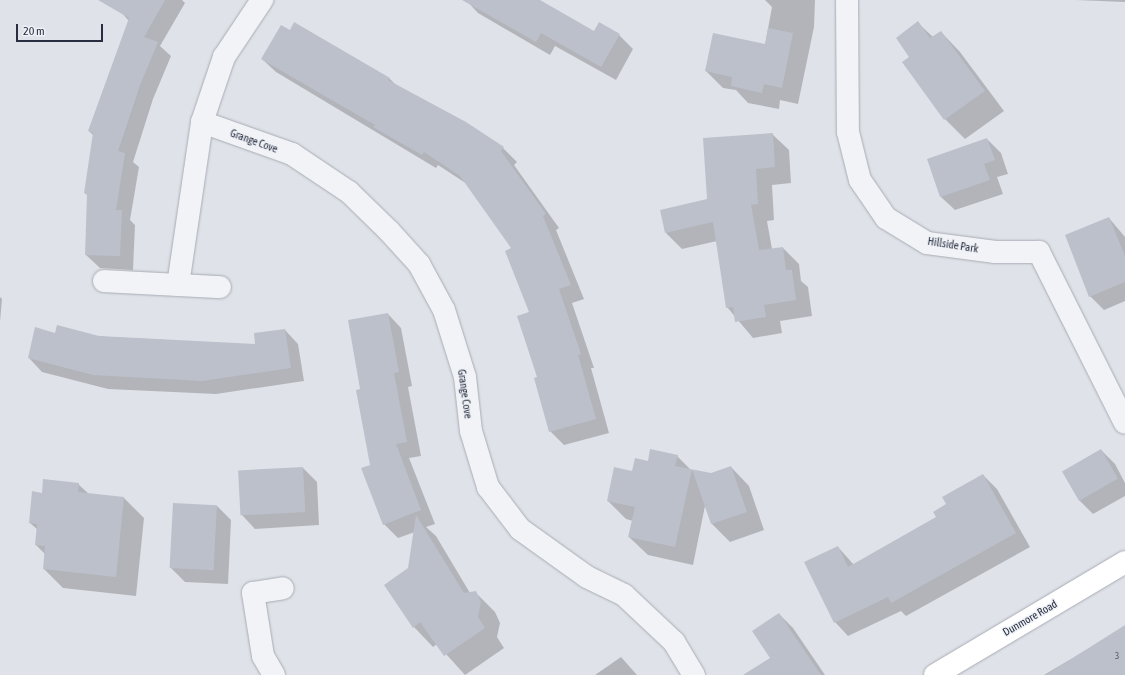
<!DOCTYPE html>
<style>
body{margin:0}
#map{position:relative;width:1125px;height:675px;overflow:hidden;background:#dfe2e8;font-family:"Asap Condensed",sans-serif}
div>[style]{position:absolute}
.shadow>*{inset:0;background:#0003}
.building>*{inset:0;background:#bcc0cb;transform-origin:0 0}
.roads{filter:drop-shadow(0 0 1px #a8acb5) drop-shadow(0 0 1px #a8acb5)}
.street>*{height:22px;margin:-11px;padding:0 11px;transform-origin:11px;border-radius:11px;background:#f2f3f6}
.secondary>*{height:22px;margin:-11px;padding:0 11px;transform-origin:11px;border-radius:11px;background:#fff}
span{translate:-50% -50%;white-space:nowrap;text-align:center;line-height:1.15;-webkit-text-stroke:3px #eef1f6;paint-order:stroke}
.number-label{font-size:9px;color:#4d5262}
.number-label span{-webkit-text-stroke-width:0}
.street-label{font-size:11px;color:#282e3f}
.scale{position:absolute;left:16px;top:24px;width:87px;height:18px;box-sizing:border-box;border:2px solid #282e3f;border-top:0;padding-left:5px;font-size:12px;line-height:14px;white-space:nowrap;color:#282e3f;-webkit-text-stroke:3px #eef1f6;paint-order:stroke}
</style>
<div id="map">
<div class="shadow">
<i style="clip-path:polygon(126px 0,182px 0,185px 3px,160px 46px,171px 56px,153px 99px,133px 162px,139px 167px,130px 220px,135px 225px,133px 270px,100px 268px,86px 255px,88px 196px,85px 193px,94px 136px,89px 131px,129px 21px,120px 11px)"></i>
<i style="clip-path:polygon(466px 0,537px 0,594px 33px,619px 35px,633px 49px,616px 80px,555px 46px,550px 55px,478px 13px)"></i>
<i style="clip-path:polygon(765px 0,815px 0,814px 27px,798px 104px,780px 100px,779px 109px,748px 103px,736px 90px,723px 88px,706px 71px,765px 45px,772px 7px)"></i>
<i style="clip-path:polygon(1076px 0,1125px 0,1125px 2px)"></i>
<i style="clip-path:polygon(918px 23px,933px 37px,941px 32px,960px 52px,1004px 111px,965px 139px,945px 119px,910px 57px)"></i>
<i style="clip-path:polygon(262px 59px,389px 78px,396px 85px,503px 148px,517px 162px,514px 165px,559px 228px,556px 230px,584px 299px,572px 303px,594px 368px,591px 368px,609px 433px,564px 445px,550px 431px,538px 377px,531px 312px,513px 249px,467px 184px,438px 165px,436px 168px,276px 72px)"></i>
<i style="clip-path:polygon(772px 134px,789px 150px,791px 183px,772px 185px,774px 220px,767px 221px,772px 249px,783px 248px,799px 264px,801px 281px,808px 287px,812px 316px,780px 321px,782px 333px,753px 338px,727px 307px,717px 241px,682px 249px,666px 233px,709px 200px)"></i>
<i style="clip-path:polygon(987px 139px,1001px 153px,1008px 174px,997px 177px,1003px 194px,955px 210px,941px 197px)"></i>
<i style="clip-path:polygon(1109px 218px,1125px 237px,1125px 301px,1104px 310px,1090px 296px)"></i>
<i style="clip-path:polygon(0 297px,2px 299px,0 322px)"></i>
<i style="clip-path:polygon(388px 314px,401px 328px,412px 386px,408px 387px,421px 456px,409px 458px,435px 524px,426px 527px,436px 536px,470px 593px,475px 592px,495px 612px,500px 623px,497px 637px,504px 648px,465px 675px,437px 644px,433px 647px,414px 627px,409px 569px,415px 532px,398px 538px,384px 524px,371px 465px,362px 390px)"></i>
<i style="clip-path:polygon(285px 330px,298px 344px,304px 381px,216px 394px,108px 389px,42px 372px,29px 358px,55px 334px,257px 345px)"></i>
<i style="clip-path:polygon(1101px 450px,1115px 464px,1125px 483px,1125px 496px,1093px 514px,1079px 500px)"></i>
<i style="clip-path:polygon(677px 456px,691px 470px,711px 474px,731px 467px,749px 486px,764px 530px,730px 542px,712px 524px,705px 506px,693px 565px,648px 555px,629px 537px,633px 521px,626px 519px,608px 501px,633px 472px,648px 462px)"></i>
<i style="clip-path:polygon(303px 468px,317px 482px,319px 525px,255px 529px,242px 515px)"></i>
<i style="clip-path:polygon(983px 475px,997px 489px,1030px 547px,906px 616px,901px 611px,848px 636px,835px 622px,838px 547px,854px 565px,937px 517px,947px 505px)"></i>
<i style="clip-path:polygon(78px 484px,89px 494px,124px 498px,144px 518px,136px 596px,63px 588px,44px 569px,45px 554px,36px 545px,38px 530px,30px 523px,43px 494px)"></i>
<i style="clip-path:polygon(174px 504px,217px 506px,231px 520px,228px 584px,185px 582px,171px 568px)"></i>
<i style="clip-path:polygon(779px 614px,793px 628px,825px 675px,753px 675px,771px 658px)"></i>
<i style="clip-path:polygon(1125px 627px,1125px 675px,1044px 675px)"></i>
<i style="clip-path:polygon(621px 657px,637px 675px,595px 675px)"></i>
</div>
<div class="building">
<i style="clip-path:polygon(98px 0,165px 0,144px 37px,158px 42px,140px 85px,118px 151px,125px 153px,116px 210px,122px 210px,120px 256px,85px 255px,87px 194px,84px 193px,93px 133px,88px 131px,129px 18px)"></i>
<i style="clip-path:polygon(462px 0,540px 0,594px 31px,599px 22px,620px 34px,601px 67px,541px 33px,536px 42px)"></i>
<i style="clip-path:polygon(918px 21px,930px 38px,941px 31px,985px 91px,944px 120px,902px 62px,909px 57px,896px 38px)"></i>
<i style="clip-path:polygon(294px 22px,390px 78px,388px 80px,466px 122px,504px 147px,501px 151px,546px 214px,543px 216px,571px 285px,559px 289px,581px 354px,578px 355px,596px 419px,549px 432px,534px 378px,537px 377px,517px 316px,529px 312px,505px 251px,511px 248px,460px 176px,424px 152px,422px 155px,373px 127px,375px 125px,261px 59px,281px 25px,290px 30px)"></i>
<i style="clip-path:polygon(768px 28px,793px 33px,782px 88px,764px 84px,762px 93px,731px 86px,732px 77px,705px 71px,713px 33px,765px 44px)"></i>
<i style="clip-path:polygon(773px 133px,775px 167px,756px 169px,758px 204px,751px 205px,759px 250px,783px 247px,786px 270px,792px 270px,796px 300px,764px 305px,766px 317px,735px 322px,733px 307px,726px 308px,713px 222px,665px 233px,660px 210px,707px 199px,703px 138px)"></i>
<i style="clip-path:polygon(987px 138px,995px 160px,984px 164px,990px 180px,940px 197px,927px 159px)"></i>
<i style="clip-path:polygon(1109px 217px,1125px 256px,1125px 282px,1089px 297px,1065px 235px)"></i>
<i style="clip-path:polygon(388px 313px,399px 372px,394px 373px,407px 442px,396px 444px,421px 510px,383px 525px,361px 468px,370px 465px,356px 390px,360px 389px,348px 320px)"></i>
<i style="clip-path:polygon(57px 325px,99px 336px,255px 344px,254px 333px,285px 329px,291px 368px,202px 381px,93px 375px,28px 358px,35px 327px,55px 333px)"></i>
<i style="clip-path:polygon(650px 449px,678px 455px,675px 466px,711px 473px,731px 466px,747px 512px,711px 524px,692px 469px,675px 547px,628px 537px,635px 507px,607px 501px,614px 467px,632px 471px,635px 458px,648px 461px)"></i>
<i style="left:1101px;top:449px;width:34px;height:45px;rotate:60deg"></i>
<i style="left:303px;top:467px;width:45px;height:65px;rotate:87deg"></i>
<i style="clip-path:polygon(983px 474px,1016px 533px,891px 603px,888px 597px,834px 623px,804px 562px,838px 546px,848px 567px,936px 517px,933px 512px,946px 504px,942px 497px)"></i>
<i style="clip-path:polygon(43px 479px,79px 483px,78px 492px,124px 497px,116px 577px,43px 569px,45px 546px,35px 545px,37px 524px,29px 523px,32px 491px,42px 493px)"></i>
<i style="left:173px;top:503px;width:44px;height:65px;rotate:3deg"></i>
<i style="clip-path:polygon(416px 515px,464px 593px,476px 591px,481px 602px,478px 617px,485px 628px,444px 656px,420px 622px,413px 628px,384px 585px,408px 568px)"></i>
<i style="clip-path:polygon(779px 613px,802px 647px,821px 675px,743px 675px,770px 658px,752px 631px)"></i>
<i style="clip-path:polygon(1125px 625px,1125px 675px,1046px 675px)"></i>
</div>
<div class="roads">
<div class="street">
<i style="left:847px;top:0;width:132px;rotate:89.6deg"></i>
<i style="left:848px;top:132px;width:49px;rotate:76deg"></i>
<i style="left:860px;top:180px;width:46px;rotate:55.6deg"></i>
<i style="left:886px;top:218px;width:48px;rotate:31.4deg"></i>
<i style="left:927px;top:243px;width:69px;rotate:7.5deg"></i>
<i style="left:995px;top:252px;width:44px"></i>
<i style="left:1039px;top:252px;width:191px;rotate:63.3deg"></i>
<i style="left:202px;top:122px;width:96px;rotate:19.6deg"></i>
<i style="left:292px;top:154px;width:69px;rotate:33.7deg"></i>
<i style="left:349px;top:192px;width:56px;rotate:44.3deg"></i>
<i style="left:389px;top:231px;width:45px;rotate:47.7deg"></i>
<i style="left:419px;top:264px;width:52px;rotate:61.5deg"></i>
<i style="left:444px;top:310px;width:70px;rotate:72.6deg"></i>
<i style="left:465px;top:377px;width:54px;rotate:83.7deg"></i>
<i style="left:471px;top:431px;width:59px;rotate:73.1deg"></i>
<i style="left:488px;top:487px;width:53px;rotate:52.7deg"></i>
<i style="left:520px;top:529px;width:82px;rotate:35.6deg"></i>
<i style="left:587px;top:577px;width:41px;rotate:25.9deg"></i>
<i style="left:624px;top:595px;width:69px;rotate:43.2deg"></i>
<i style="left:674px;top:642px;width:39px;rotate:59deg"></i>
<i style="left:104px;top:281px;width:116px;rotate:3deg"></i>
<i style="left:178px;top:285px;width:165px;rotate:-81.6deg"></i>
<i style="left:202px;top:122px;width:69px;rotate:-71.3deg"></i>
<i style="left:224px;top:57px;width:69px;rotate:-56.3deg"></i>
<i style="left:274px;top:675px;width:22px;rotate:-120deg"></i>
<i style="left:263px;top:656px;width:64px;rotate:-99deg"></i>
<i style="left:253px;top:593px;width:30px;rotate:-9deg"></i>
</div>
<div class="secondary">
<i style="left:935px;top:675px;width:221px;rotate:-30.7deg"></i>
</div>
</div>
<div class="number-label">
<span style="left:1117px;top:656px">3</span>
</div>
<div class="street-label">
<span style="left:254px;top:141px;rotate:20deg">Grange Cove</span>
<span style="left:953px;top:245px;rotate:9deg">Hillside Park</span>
<span style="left:465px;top:394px;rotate:82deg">Grange Cove</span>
<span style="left:1030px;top:618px;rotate:-30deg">Dunmore Road</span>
</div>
<div class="scale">20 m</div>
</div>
